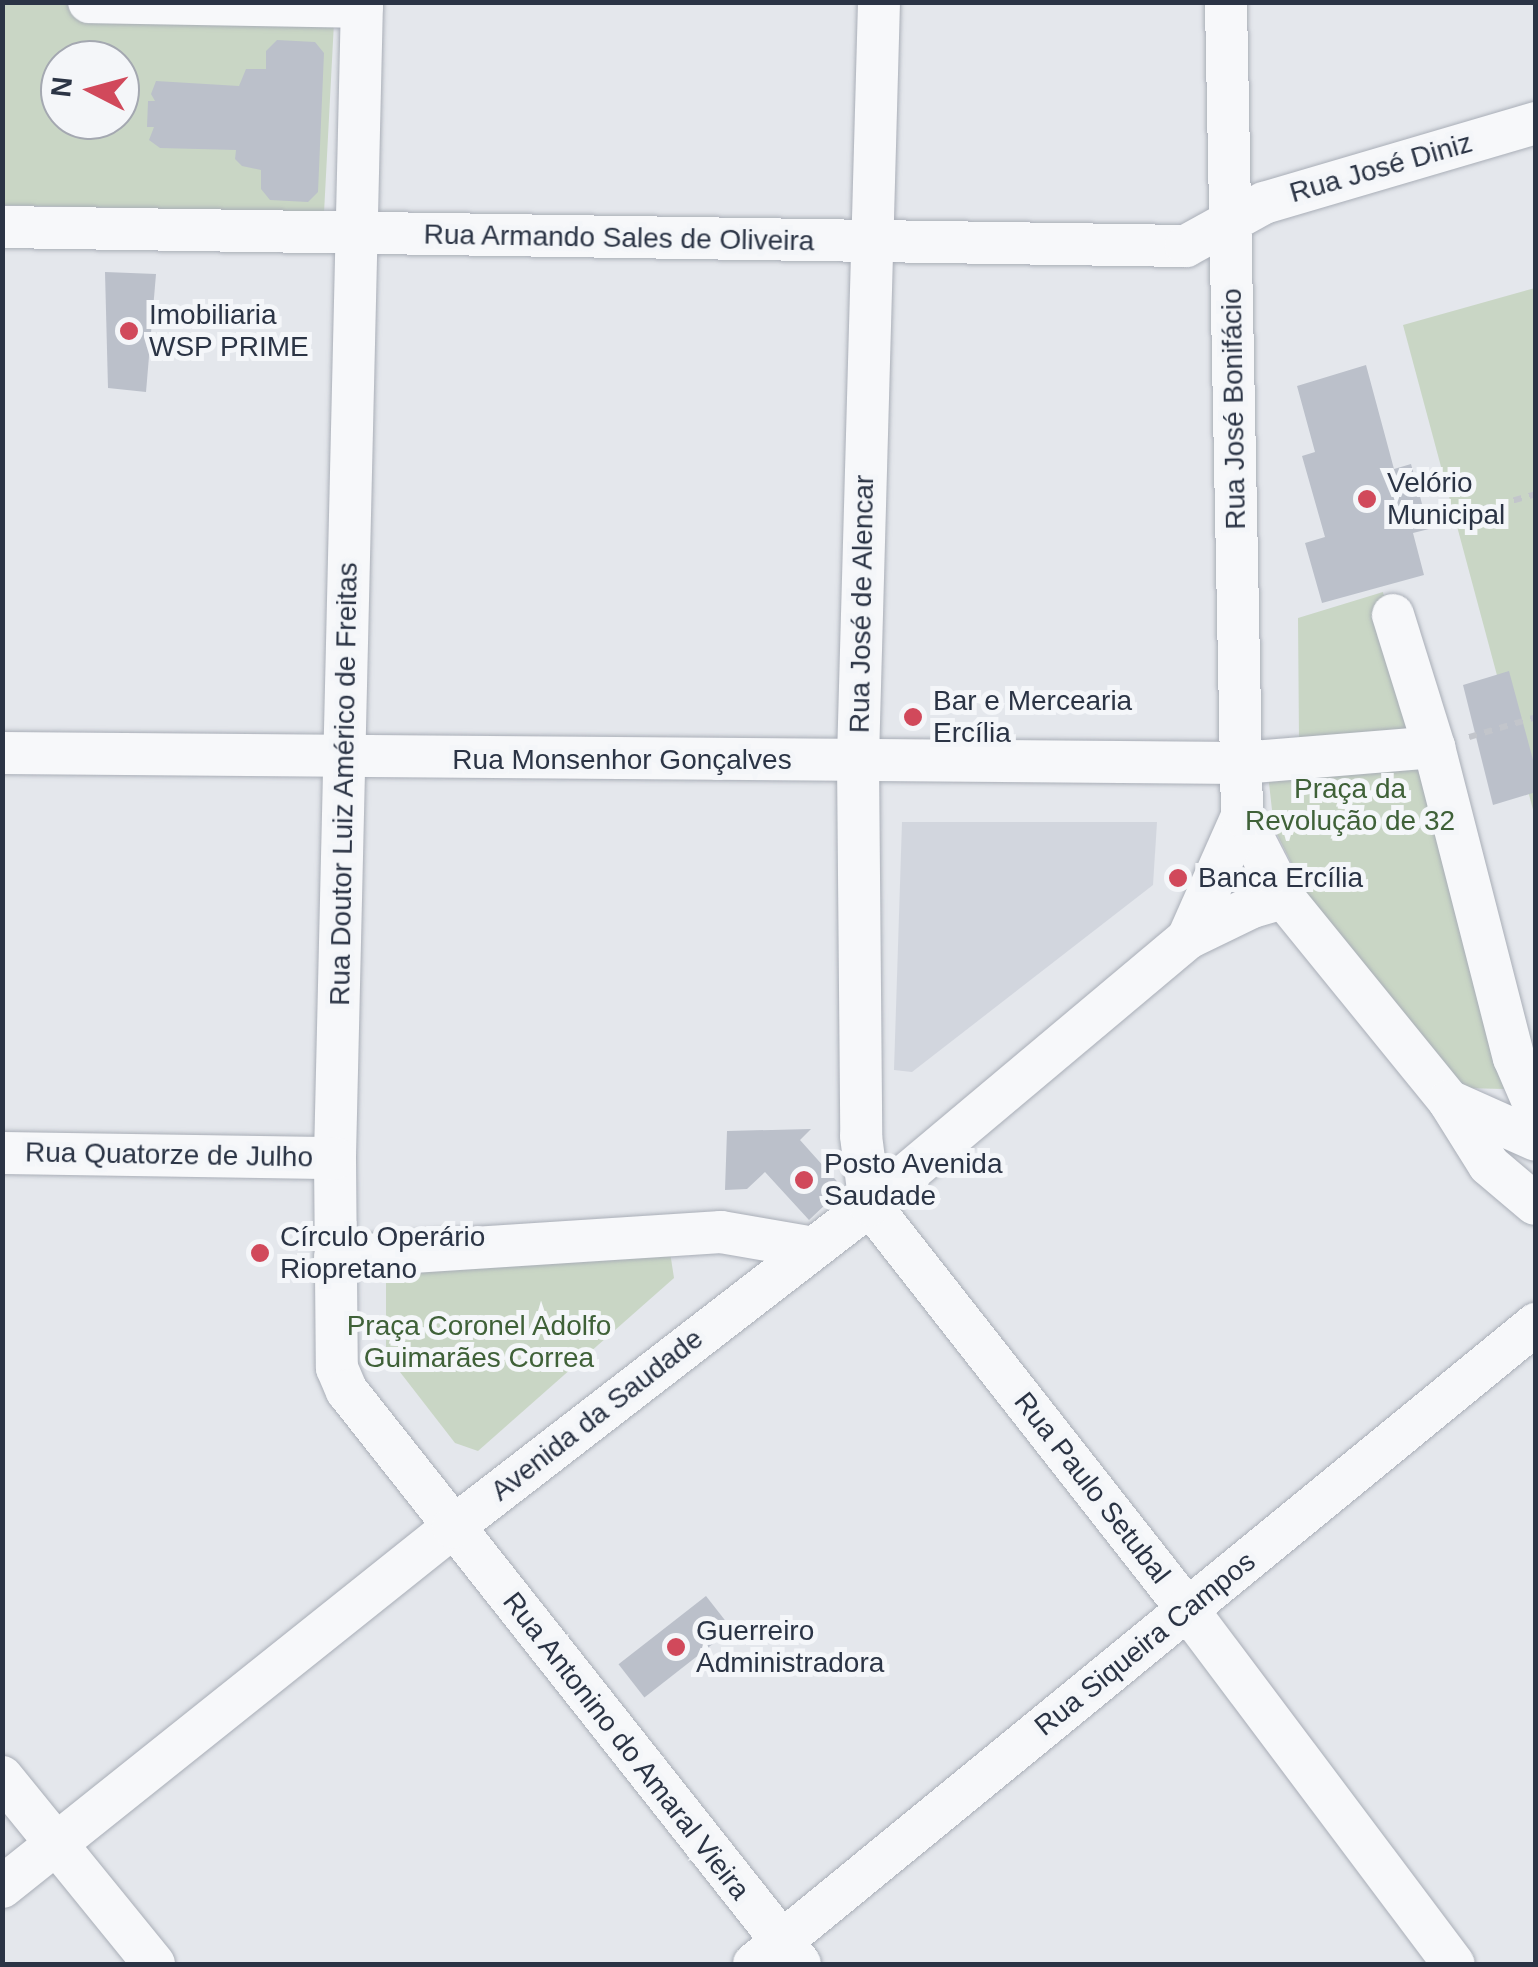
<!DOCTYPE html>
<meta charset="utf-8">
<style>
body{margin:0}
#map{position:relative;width:1538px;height:1967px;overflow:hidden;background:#e4e7ec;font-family:Arial,sans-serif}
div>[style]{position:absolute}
.built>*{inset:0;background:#d2d6de}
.green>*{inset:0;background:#c9d6c5}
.building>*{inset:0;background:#bbc0ca;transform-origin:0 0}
.path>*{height:6px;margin-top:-3px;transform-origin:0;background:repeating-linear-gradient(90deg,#c2c5cb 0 8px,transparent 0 16px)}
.roads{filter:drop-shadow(0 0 2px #a9aeb7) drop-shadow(0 0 2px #a9aeb7)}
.minor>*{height:42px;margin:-21px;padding:0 21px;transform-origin:21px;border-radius:21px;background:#f7f8fa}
.dots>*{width:28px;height:28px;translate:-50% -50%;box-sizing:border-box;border:5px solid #f4f6f9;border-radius:50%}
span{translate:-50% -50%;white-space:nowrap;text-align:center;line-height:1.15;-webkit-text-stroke:10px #f4f6f9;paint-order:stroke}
.street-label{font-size:28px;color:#2b3445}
.poi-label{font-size:28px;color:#2b3445}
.left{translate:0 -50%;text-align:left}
.park-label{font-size:28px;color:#3f6138}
.frame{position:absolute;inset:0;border:5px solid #2b3445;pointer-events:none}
.north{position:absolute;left:40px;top:40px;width:100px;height:100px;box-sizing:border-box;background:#f4f6f9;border:2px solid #a4a8b1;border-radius:50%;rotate:276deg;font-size:28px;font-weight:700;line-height:40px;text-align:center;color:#2b3445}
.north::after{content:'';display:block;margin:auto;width:35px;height:45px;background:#d1495b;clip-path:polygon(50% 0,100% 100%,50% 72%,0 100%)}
</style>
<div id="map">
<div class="built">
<i style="clip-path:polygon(902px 822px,1157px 822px,1153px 885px,912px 1072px,894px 1070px)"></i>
</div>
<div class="green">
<i style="clip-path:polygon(evenodd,3px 3px,335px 3px,324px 213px,3px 205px,3px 3px,60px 60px,120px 60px,120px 120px,60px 120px,60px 60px)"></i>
<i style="clip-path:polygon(1535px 288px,1535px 817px,1403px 325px)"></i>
<i style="clip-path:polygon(1383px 592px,1427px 789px,1504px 1089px,1463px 1088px,1311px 903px,1274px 828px,1265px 747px,1299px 741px,1298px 618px)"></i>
<i style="clip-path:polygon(669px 1246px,674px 1278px,478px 1451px,455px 1443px,386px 1354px,386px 1268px)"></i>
</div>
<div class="building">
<i style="clip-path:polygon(277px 40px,315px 42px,324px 53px,318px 192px,308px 202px,270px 200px,261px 189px,261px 170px,242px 166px,235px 159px,236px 150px,160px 148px,149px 140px,154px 127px,147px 127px,148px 101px,155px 101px,151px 94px,156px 81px,239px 86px,246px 69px,266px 69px,266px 51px)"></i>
<i style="clip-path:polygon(105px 272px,156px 274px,146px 392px,108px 388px)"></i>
<i style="clip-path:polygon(1366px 365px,1394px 469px,1411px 464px,1429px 529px,1413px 533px,1424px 575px,1322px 603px,1305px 543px,1325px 537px,1302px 456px,1315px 452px,1297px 386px)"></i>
<i style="clip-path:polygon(1509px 671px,1536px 771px,1536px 792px,1493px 805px,1463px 685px)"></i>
<i style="clip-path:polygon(811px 1129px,800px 1140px,843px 1188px,809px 1220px,765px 1172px,747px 1189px,725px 1190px,727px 1131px)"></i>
<i style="left:706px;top:1596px;width:42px;height:111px;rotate:52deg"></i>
</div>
<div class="path">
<i style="left:1483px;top:509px;width:55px;rotate:-15.8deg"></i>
<i style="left:1469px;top:737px;width:70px;rotate:-16.6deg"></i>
</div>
<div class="roads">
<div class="minor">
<i style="left:89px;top:2px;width:273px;rotate:1deg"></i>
<i style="left:362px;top:2px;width:1156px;rotate:91.34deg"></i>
<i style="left:335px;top:1158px;width:210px;rotate:89.5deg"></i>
<i style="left:337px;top:1368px;width:25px;rotate:67deg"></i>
<i style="left:347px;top:1391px;width:730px;rotate:51.67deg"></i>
<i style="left:879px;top:2px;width:758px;rotate:91.59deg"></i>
<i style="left:858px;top:760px;width:376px;rotate:89.5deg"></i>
<i style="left:861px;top:1136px;width:70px;rotate:82.6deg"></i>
<i style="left:870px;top:1205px;width:514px;rotate:51.88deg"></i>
<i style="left:1187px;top:1609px;width:444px;rotate:53.1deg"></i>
<i style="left:2px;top:227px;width:1184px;rotate:0.92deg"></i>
<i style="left:1186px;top:246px;width:89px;rotate:-28.9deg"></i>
<i style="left:1264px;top:203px;width:284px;rotate:-16.4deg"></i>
<i style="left:1393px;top:615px;width:138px;rotate:72.7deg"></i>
<i style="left:1434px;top:747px;width:321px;rotate:75.6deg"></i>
<i style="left:1514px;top:1058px;width:56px;rotate:66.7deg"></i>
<i style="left:2px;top:753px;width:1239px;rotate:0.46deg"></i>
<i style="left:1241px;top:763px;width:194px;rotate:-4.7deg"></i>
<i style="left:1242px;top:816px;width:92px;rotate:62.9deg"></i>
<i style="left:1284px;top:898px;width:262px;rotate:50.9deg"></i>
<i style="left:1449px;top:1101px;width:75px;rotate:58deg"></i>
<i style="left:1489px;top:1165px;width:60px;rotate:40.3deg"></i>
<i style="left:1188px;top:938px;width:133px;rotate:-66.1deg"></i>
<i style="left:1242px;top:816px;width:814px;rotate:-91.13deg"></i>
<i style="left:1449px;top:1101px;width:95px;rotate:24.1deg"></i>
<i style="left:2px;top:1153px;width:333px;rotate:0.9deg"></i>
<i style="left:335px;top:1257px;width:387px;rotate:-3.7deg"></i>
<i style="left:721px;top:1232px;width:94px;rotate:9.8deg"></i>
<i style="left:2px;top:1777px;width:241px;rotate:50.9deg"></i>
<i style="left:2px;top:1887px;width:577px;rotate:-38.6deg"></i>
<i style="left:453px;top:1527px;width:527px;rotate:-37.67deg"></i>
<i style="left:870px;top:1205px;width:415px;rotate:-40deg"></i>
<i style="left:1188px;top:938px;width:71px;rotate:-25.8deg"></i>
<i style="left:1252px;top:907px;width:33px;rotate:-16deg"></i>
<i style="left:754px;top:1964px;width:1011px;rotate:-39.3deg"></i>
</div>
</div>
<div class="dots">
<i style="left:129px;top:331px;background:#d1495b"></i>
<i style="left:1367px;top:499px;background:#d1495b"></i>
<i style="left:913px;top:717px;background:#d1495b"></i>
<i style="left:1178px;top:878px;background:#d1495b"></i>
<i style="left:804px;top:1180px;background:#d1495b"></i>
<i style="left:260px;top:1253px;background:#d1495b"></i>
<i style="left:676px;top:1647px;background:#d1495b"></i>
</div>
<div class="street-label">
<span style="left:1381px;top:168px;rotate:-16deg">Rua José Diniz</span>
<span style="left:619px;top:238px;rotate:1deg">Rua Armando Sales de Oliveira</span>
<span style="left:1234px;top:409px;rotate:-91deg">Rua José Bonifácio</span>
<span style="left:862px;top:604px;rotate:-89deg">Rua José de Alencar</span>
<span style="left:622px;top:760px">Rua Monsenhor Gonçalves</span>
<span style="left:344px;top:784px;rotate:-89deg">Rua Doutor Luiz Américo de Freitas</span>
<span style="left:169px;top:1155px;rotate:1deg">Rua Quatorze de Julho</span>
<span style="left:597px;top:1415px;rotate:-38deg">Avenida da Saudade</span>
<span style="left:1092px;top:1488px;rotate:52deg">Rua Paulo Setubal</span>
<span style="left:1145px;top:1644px;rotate:-39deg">Rua Siqueira Campos</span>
<span style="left:626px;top:1746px;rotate:52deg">Rua Antonino do Amaral Vieira</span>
</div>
<div class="poi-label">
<span class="left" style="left:149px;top:331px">Imobiliaria<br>WSP PRIME</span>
<span class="left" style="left:1387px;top:499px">Velório<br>Municipal</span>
<span class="left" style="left:933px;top:717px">Bar e Mercearia<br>Ercília</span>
<span class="left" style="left:1198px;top:878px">Banca Ercília</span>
<span class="left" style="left:824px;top:1180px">Posto Avenida<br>Saudade</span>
<span class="left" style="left:280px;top:1253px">Círculo Operário<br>Riopretano</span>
<span class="left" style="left:696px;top:1647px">Guerreiro<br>Administradora</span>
</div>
<div class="park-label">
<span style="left:1350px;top:805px">Praça da<br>Revolução de 32</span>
<span style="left:479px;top:1342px">Praça Coronel Adolfo<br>Guimarães Correa</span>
</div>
<div class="frame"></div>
<div class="north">N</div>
</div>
